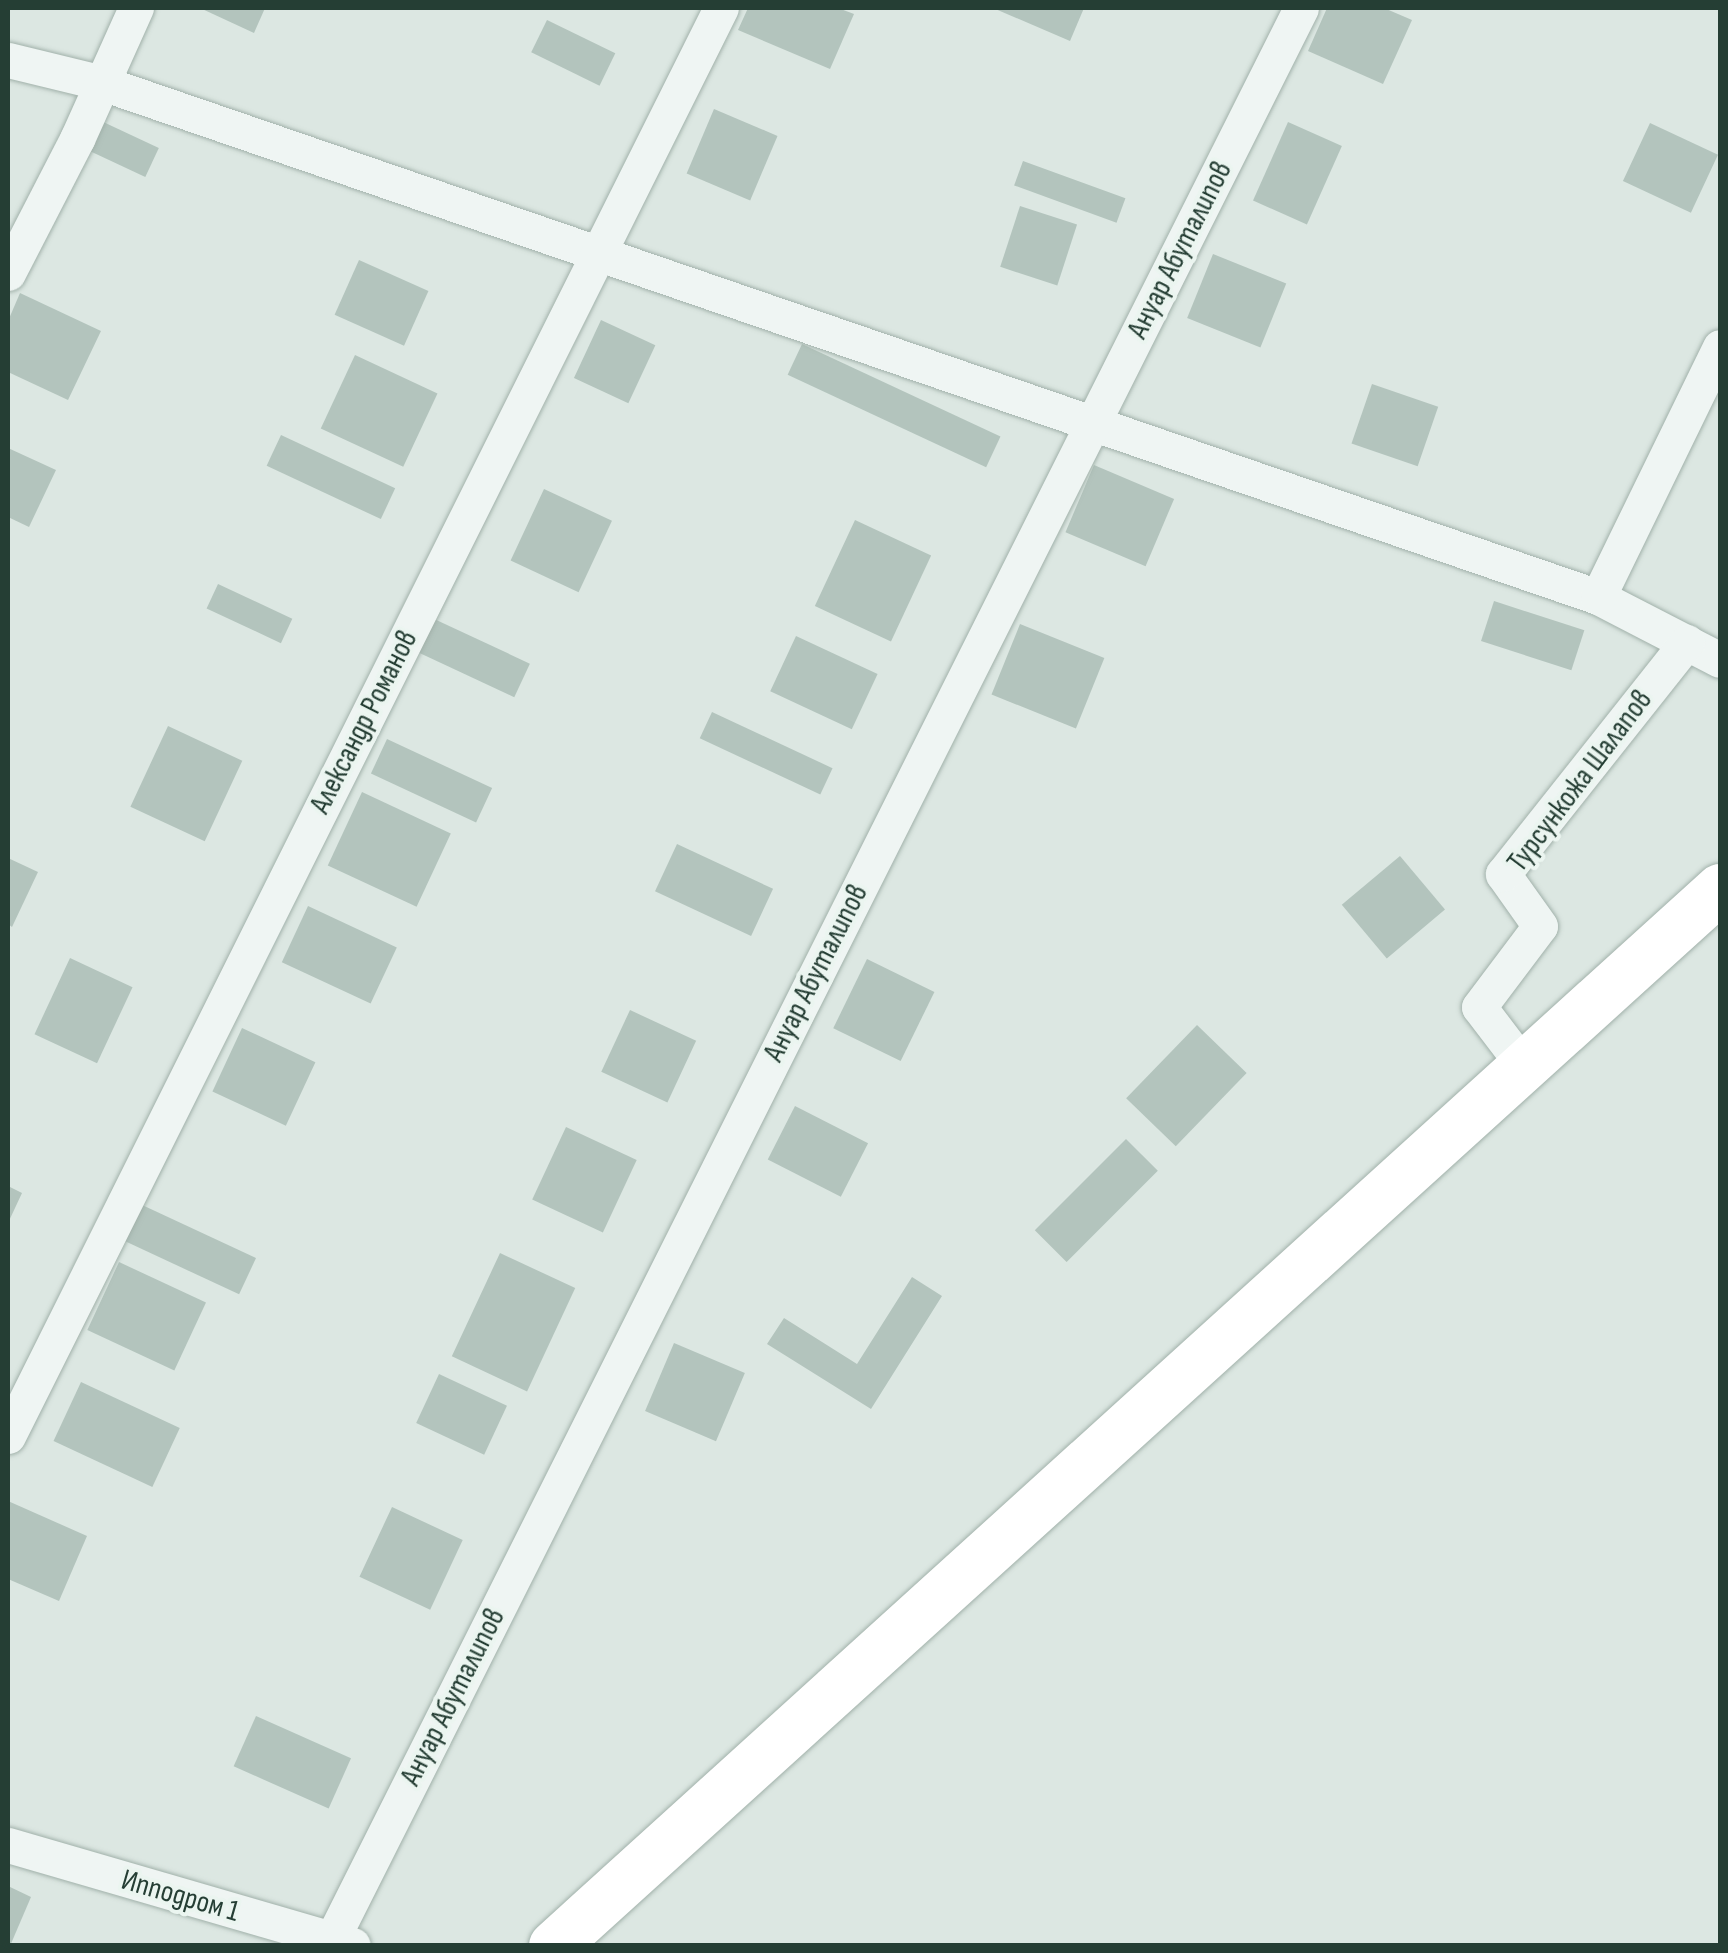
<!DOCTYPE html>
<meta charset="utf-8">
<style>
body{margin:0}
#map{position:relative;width:1728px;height:1953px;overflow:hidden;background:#dce7e2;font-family:"Sofia Sans Condensed",sans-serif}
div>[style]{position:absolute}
.building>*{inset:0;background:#b3c4bd;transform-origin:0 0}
.roads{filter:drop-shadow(0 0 2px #a1b1aa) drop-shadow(0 0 2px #a1b1aa)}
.street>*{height:35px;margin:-17.5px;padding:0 17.5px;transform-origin:17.5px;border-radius:17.5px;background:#eff5f3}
.secondary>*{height:50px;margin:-25px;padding:0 25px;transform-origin:25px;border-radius:25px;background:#fff}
span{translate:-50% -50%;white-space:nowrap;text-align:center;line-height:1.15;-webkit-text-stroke:8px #ebf5f0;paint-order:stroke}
.street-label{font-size:30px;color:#253e34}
.frame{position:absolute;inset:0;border:10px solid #253e34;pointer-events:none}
</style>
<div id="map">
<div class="building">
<i style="clip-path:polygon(200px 8px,265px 8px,254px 33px)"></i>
<i style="clip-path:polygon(748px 8px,838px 8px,854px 14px,830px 69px,738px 30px)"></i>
<i style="clip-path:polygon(993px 8px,1084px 8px,1070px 41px)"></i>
<i style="clip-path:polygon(1327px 8px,1384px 8px,1412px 20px,1383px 84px,1308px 51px)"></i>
<i style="left:547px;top:20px;width:76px;height:36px;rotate:26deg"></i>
<i style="left:714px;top:109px;width:69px;height:70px;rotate:23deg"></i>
<i style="left:99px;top:120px;width:66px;height:32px;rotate:25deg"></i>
<i style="left:1288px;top:122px;width:59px;height:86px;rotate:24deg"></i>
<i style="left:1650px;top:123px;width:75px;height:64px;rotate:25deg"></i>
<i style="left:1023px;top:161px;width:109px;height:26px;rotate:20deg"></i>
<i style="left:1020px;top:206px;width:60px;height:64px;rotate:18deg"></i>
<i style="left:1213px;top:254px;width:79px;height:69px;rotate:22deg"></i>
<i style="left:359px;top:260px;width:76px;height:60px;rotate:24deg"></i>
<i style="clip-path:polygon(20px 293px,101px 331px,68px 400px,8px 372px,8px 321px)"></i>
<i style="left:601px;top:320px;width:60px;height:64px;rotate:25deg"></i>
<i style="left:802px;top:344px;width:219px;height:34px;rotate:25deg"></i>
<i style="left:355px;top:355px;width:91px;height:81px;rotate:25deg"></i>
<i style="left:1372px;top:384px;width:70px;height:63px;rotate:19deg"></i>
<i style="left:281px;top:435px;width:126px;height:34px;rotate:25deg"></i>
<i style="clip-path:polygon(8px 448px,56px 470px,29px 527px,8px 517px)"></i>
<i style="left:1094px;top:465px;width:87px;height:73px;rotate:23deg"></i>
<i style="left:544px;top:489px;width:75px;height:79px;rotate:25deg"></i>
<i style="left:855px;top:520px;width:84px;height:95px;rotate:25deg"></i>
<i style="left:218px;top:584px;width:82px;height:27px;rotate:25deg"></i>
<i style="left:1494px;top:601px;width:95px;height:42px;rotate:18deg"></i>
<i style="left:432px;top:618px;width:108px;height:37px;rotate:25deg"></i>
<i style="left:1020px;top:624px;width:91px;height:76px;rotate:22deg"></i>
<i style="left:796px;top:636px;width:90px;height:61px;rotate:25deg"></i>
<i style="left:712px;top:712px;width:133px;height:29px;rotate:25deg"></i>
<i style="left:168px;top:726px;width:82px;height:89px;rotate:25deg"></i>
<i style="left:387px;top:739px;width:116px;height:38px;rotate:25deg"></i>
<i style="left:362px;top:792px;width:98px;height:81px;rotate:25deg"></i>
<i style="left:677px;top:844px;width:106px;height:52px;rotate:25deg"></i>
<i style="left:1400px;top:856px;width:70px;height:76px;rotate:50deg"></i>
<i style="clip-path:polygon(8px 858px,38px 872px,12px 927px,8px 924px)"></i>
<i style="left:308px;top:906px;width:98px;height:62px;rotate:25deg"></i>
<i style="left:70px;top:958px;width:69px;height:84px;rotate:25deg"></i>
<i style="left:867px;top:959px;width:75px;height:77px;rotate:26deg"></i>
<i style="left:630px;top:1010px;width:73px;height:68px;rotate:25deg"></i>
<i style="left:1197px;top:1025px;width:69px;height:102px;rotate:44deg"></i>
<i style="left:242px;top:1028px;width:81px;height:70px;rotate:25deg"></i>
<i style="left:795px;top:1106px;width:82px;height:60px;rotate:27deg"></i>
<i style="left:566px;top:1127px;width:78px;height:80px;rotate:25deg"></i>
<i style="left:1126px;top:1139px;width:45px;height:129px;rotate:45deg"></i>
<i style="clip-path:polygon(8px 1186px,22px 1193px,8px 1223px)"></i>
<i style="left:140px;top:1204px;width:128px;height:40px;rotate:25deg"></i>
<i style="left:500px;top:1253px;width:83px;height:114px;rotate:25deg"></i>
<i style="left:119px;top:1262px;width:96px;height:75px;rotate:25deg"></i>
<i style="clip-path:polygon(912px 1277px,942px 1296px,871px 1409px,767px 1344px,784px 1318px,857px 1364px)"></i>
<i style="left:674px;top:1343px;width:77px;height:74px;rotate:23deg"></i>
<i style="left:439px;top:1374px;width:75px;height:54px;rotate:25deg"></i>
<i style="left:81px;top:1382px;width:109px;height:65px;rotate:25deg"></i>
<i style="clip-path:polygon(8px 1501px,87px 1536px,59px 1601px,8px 1579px)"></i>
<i style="left:392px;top:1507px;width:78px;height:77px;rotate:25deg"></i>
<i style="left:256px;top:1716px;width:104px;height:55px;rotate:24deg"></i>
<i style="clip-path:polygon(8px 1886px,31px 1897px,10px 1946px,8px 1946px)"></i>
</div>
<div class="roads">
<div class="street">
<i style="left:8px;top:60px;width:97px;rotate:13.7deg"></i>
<i style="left:102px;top:83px;width:1582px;rotate:18.96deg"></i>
<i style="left:1598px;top:597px;width:137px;rotate:27.3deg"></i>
<i style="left:8px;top:273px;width:151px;rotate:-62.8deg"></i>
<i style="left:77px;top:139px;width:144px;rotate:-65.8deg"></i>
<i style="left:1598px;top:597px;width:278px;rotate:-64deg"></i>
<i style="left:1524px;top:1066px;width:74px;rotate:-127.3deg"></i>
<i style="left:1479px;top:1007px;width:101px;rotate:-53deg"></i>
<i style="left:1540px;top:926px;width:64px;rotate:-125.4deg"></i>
<i style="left:1503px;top:874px;width:296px;rotate:-51.6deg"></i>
<i style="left:8px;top:1436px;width:1596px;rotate:-63.47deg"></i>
<i style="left:8px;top:1845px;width:359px;rotate:16.2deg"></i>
<i style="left:332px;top:1939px;width:2160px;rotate:-63.35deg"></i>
</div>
<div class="secondary">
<i style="left:554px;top:1946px;width:1574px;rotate:-42.19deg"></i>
</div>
</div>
<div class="street-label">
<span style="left:1180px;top:250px;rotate:-63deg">Ануар Абуталипов</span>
<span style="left:364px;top:722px;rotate:-63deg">Александр Романов</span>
<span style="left:1580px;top:781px;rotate:-53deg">Турсункожа Шалапов</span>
<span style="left:816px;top:973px;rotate:-63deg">Ануар Абуталипов</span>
<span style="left:453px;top:1697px;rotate:-63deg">Ануар Абуталипов</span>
<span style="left:180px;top:1896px;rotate:16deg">Ипподром 1</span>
</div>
<div class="frame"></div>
</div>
